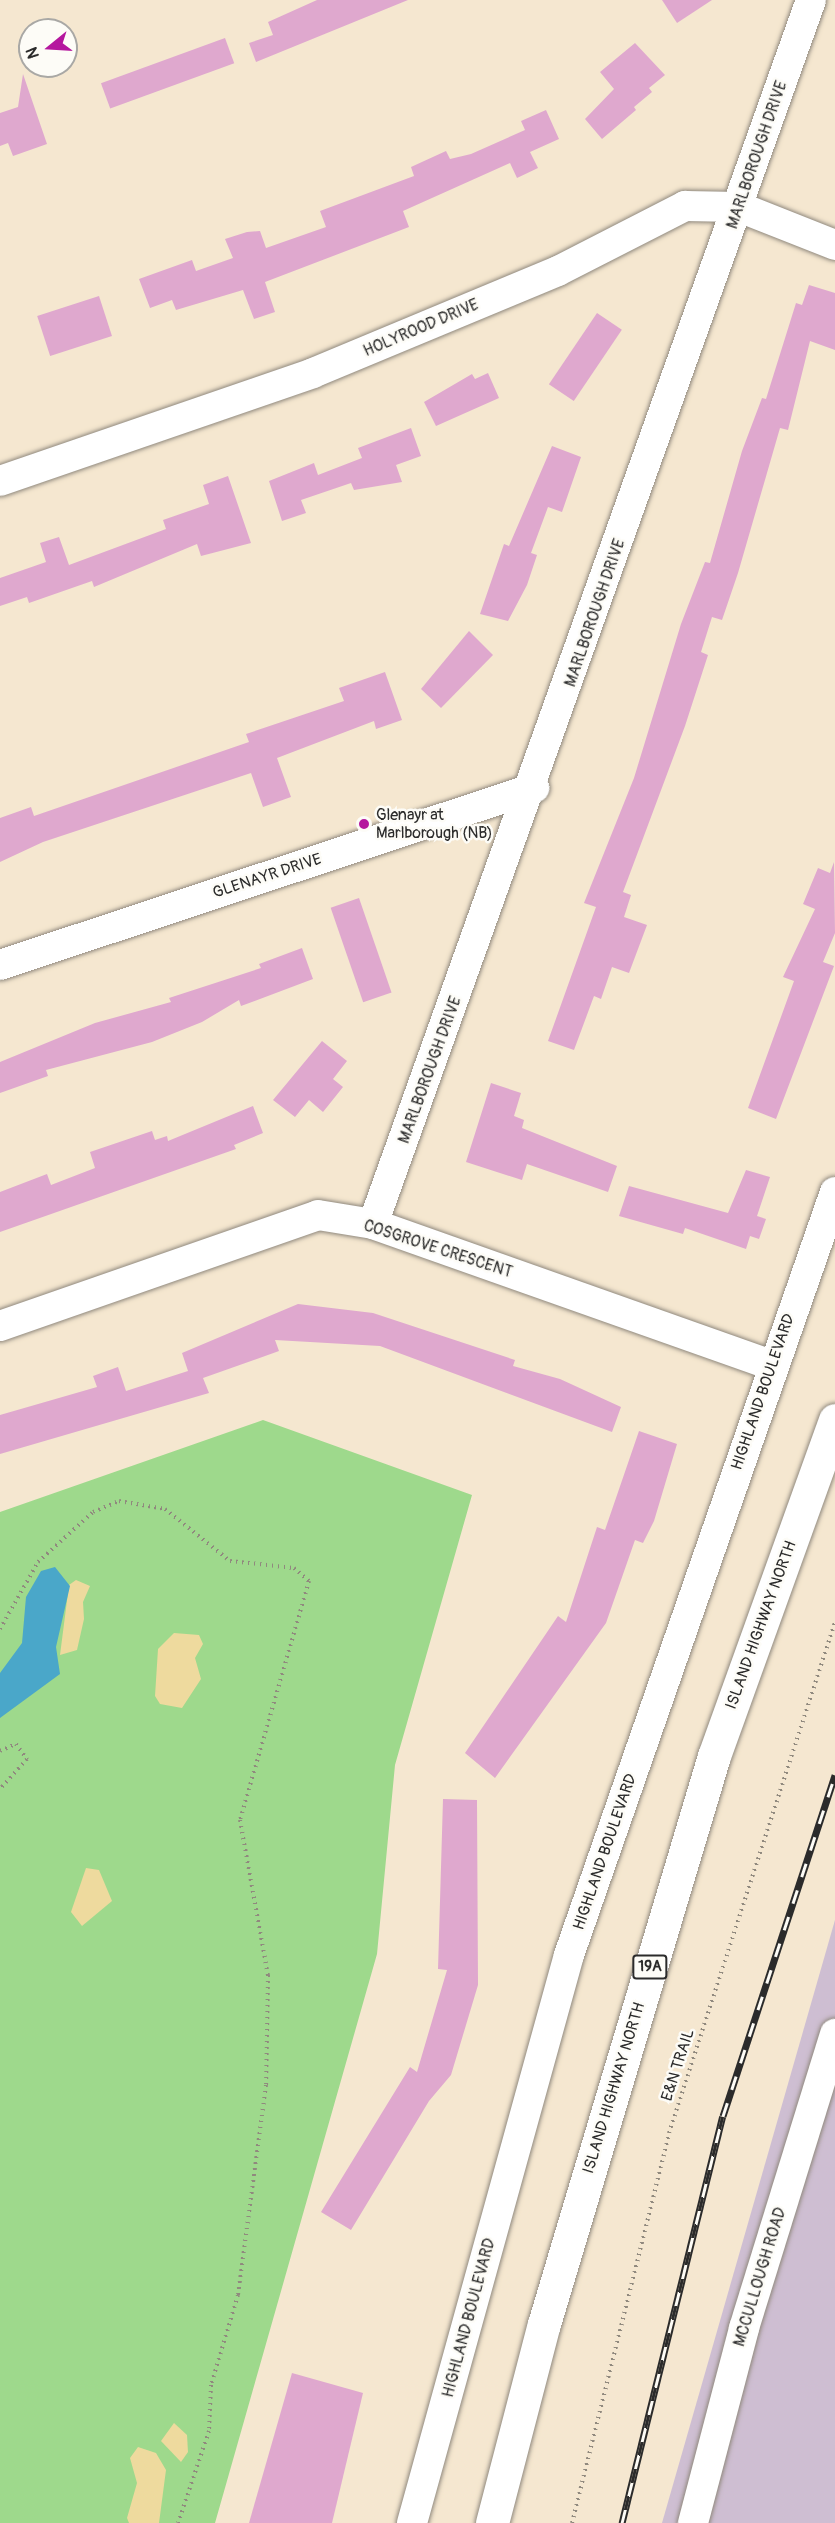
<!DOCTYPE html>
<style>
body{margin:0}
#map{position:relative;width:835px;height:2523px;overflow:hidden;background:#f5e7d0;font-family:Pangolin,sans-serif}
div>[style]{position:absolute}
.industrial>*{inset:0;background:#cebed2}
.green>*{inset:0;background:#9ed98c}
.sand>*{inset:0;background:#eeda9e}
.water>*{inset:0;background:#4aa7c9}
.building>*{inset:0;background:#dfa8ce;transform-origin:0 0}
.path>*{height:4px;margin-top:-2px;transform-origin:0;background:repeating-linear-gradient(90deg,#90897e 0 1.5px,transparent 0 6px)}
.roads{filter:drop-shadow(0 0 2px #90897e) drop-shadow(0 0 2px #90897e)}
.minor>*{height:30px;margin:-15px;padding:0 15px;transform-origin:15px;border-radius:15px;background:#fff}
.primary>*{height:33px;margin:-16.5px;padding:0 16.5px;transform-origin:16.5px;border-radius:16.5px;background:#fff}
.rail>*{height:7px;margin-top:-3.5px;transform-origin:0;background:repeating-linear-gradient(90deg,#fdfcf7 0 14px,#2b2b2b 0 28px);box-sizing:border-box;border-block:2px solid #2b2b2b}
.dots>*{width:16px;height:16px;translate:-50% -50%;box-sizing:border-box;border:3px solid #fdfcf7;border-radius:50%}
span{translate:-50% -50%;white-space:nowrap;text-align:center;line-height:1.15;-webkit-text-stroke:5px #fdfcf7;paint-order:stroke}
.shield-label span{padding:2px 4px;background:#fdfcf7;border:2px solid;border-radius:4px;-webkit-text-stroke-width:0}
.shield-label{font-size:15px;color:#2b2b2b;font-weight:700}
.street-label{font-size:16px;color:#2b2b2b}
.poi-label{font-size:16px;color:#2b2b2b}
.left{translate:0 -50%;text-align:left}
.north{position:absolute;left:18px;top:18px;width:60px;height:60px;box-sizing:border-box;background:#fdfcf7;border:2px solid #a9a8a5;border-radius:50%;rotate:252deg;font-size:16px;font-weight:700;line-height:24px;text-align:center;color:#2b2b2b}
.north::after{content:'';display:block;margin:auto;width:21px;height:27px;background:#b5179e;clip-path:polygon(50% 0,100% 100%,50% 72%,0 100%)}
</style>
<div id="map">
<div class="industrial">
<i style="clip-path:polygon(835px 1920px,835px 2523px,662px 2523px)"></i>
</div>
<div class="green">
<i style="clip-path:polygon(263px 1420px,472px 1495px,395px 1765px,377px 1954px,215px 2523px,0 2523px,0 1512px)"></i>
</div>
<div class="sand">
<i style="clip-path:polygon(76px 1580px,90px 1586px,83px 1602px,84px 1619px,77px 1650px,60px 1655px,69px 1585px)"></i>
<i style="clip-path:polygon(174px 1633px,199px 1635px,203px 1644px,195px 1658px,201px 1679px,182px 1708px,160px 1704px,155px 1696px,158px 1649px)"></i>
<i style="clip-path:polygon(86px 1868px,99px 1870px,112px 1901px,82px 1926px,71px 1912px)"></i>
<i style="clip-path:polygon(174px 2423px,187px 2435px,188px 2452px,181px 2462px,161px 2441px)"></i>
<i style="clip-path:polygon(138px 2447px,156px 2453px,166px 2470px,159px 2523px,129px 2523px,127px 2518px,137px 2483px,130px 2458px)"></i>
</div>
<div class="water">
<i style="clip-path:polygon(55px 1567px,70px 1586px,56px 1647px,60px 1674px,0 1718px,0 1673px,22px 1643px,26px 1597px,41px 1571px)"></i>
</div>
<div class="building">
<i style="clip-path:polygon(317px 0,408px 0,256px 62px,249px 43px,273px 35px,268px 22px)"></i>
<i style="clip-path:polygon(662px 0,712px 0,677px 23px)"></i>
<i style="left:225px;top:38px;width:27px;height:132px;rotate:70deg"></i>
<i style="clip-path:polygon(635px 43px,665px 75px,649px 88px,652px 92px,634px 107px,636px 110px,602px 139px,585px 119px,614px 89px,600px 72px)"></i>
<i style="clip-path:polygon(23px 74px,47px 144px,13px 156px,8px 143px,0 146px,0 113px,18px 107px)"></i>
<i style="clip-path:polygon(546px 110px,559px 139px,530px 152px,538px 168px,517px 178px,510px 163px,403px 211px,409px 227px,265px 282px,275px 312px,254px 319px,243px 290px,176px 310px,172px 300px,150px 308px,139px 279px,192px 260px,196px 271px,233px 258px,225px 239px,247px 232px,260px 231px,266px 248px,326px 227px,320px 211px,414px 176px,411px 167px,446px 151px,450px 159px,471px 154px,525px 130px,521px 121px)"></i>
<i style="clip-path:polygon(809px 285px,835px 293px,835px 350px,810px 341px,788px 430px,780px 428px,738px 573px,722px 620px,712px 617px,701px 652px,708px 655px,685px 726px,623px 892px,631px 895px,624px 917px,647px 925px,629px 973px,612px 967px,601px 999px,594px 996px,574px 1050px,548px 1041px,596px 907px,584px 903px,634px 778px,681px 624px,705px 562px,710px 563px,742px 451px,762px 398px,766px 399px,796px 303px,802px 305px)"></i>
<i style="left:99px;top:296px;width:42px;height:65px;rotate:72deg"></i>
<i style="left:597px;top:313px;width:30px;height:86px;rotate:34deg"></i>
<i style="clip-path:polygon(488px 373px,499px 398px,436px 426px,424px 402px,472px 374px,475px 379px)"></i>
<i style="clip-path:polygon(411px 428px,421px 456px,396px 465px,402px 482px,354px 490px,351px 483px,301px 500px,306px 513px,282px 521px,269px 481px,314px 463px,318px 475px,362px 458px,358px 448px)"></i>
<i style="clip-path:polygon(552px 446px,581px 457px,562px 512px,548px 507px,531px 553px,537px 555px,527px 585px,508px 621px,480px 614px,504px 544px,509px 546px)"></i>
<i style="clip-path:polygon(228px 476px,251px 543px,201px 556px,197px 544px,94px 587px,92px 581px,29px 603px,27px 597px,0 606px,0 578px,46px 562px,40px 543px,59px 537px,69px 565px,166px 529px,163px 520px,209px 504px,203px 485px)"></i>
<i style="clip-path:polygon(469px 631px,493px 655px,441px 708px,421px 689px)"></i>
<i style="clip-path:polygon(385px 672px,402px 720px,376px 729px,374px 721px,277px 758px,291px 797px,263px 807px,251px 773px,43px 842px,0 862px,0 818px,31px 807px,34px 816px,249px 742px,246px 734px,344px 701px,339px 688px)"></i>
<i style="clip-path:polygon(834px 862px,835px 933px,823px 962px,834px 966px,776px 1119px,748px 1108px,794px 981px,783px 977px,815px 909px,803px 904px,818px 868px,830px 873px)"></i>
<i style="left:359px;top:898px;width:100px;height:30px;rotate:71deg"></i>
<i style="clip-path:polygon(302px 948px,313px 979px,241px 1006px,239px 1000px,202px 1022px,152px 1042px,46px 1070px,48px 1076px,0 1093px,0 1062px,95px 1023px,171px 1002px,169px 998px,261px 968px,259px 964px)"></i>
<i style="clip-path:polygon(322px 1041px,347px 1061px,333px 1079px,343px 1087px,323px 1112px,309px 1100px,295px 1117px,273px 1100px)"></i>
<i style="clip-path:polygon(491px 1083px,521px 1093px,514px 1116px,524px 1120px,522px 1128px,617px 1166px,608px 1192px,527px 1164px,522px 1180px,466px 1162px)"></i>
<i style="clip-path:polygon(253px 1106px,263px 1133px,234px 1145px,236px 1149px,0 1232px,0 1192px,47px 1174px,51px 1185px,95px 1168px,90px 1152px,152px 1131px,155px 1140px,167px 1136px,168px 1141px)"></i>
<i style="clip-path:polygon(746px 1170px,770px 1177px,757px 1216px,766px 1219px,759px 1239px,750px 1236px,746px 1249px,685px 1228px,683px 1234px,619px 1216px,629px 1186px,728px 1213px)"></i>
<i style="clip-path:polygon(298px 1304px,373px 1313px,515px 1360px,513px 1366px,560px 1379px,621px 1407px,612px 1432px,380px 1346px,275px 1340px,279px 1351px,203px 1378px,209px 1393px,0 1454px,0 1415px,97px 1387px,93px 1376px,118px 1367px,126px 1391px,188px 1371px,182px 1353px)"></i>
<i style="clip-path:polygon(639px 1431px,677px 1444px,654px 1521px,643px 1543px,635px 1540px,606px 1623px,495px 1778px,465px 1753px,558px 1616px,566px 1622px,597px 1527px,605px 1530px)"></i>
<i style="clip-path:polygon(443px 1799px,477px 1800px,478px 1985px,451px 2075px,429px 2101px,351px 2230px,321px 2212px,410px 2067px,417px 2072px,447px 1970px,438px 1969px)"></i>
<i style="clip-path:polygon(292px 2373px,363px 2393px,332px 2523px,249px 2523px)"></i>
</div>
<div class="path">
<i style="left:0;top:1629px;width:77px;rotate:-60.4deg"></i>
<i style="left:38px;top:1562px;width:74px;rotate:-42.3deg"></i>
<i style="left:93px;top:1512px;width:28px;rotate:-23deg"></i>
<i style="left:119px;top:1501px;width:47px;rotate:9.9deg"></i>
<i style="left:165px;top:1509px;width:83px;rotate:38.7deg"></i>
<i style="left:230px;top:1561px;width:64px;rotate:6.2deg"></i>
<i style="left:294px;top:1568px;width:20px;rotate:41deg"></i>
<i style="left:309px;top:1581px;width:249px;rotate:106.1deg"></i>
<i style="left:240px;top:1820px;width:158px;rotate:79.8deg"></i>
<i style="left:268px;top:1975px;width:110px;rotate:91deg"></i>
<i style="left:266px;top:2085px;width:212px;rotate:97.6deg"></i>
<i style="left:238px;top:2295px;width:94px;rotate:106.7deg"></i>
<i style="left:211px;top:2385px;width:46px;rotate:92.5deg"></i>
<i style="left:209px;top:2431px;width:97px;rotate:108.6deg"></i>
<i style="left:0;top:1751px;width:17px;rotate:-24deg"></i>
<i style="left:16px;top:1744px;width:19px;rotate:54deg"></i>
<i style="left:27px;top:1759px;width:40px;rotate:132deg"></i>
<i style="left:572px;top:2523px;width:402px;rotate:-76deg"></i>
<i style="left:669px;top:2133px;width:537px;rotate:-72deg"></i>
</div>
<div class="roads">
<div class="minor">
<i style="left:0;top:481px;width:331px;rotate:-19deg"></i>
<i style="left:313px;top:373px;width:265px;rotate:-22.6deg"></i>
<i style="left:558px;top:271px;width:143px;rotate:-27.1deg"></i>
<i style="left:685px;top:206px;width:54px;rotate:1.1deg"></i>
<i style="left:739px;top:207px;width:103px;rotate:21.6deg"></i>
<i style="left:0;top:965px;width:563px;rotate:-18.34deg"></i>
<i style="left:373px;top:1224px;width:1300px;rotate:-70.31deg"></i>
<i style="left:0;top:1326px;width:337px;rotate:-19.2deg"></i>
<i style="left:318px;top:1215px;width:56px;rotate:9.3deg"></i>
<i style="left:373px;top:1224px;width:423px;rotate:19.5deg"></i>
<i style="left:412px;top:2523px;width:589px;rotate:-74.55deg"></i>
<i style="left:569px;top:1955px;width:808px;rotate:-70.78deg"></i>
<i style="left:693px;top:2523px;width:202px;rotate:-75.3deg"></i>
<i style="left:744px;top:2328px;width:308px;rotate:-72.8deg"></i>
</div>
<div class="primary">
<i style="left:492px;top:2523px;width:206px;rotate:-75.4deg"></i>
<i style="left:544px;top:2324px;width:593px;rotate:-73.34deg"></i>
<i style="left:714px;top:1756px;width:357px;rotate:-70.2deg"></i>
</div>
</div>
<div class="rail">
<i style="left:622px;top:2523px;width:419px;rotate:-76.1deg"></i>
<i style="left:723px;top:2116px;width:359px;rotate:-71.8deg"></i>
</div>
<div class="dots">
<i style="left:364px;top:824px;background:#b5179e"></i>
</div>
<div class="shield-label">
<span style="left:650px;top:1967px">19A</span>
</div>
<div class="street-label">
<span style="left:757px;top:155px;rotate:-71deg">MARLBOROUGH DRIVE</span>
<span style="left:421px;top:328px;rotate:-23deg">HOLYROOD DRIVE</span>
<span style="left:595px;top:613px;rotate:-71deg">MARLBOROUGH DRIVE</span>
<span style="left:267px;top:876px;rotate:-18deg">GLENAYR DRIVE</span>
<span style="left:430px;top:1070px;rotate:-70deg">MARLBOROUGH DRIVE</span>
<span style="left:438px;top:1249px;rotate:18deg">COSGROVE CRESCENT</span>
<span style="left:763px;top:1392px;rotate:-71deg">HIGHLAND BOULEVARD</span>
<span style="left:761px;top:1625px;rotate:-70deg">ISLAND HIGHWAY NORTH</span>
<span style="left:605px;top:1852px;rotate:-71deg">HIGHLAND BOULEVARD</span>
<span style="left:678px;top:2065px;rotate:-72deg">E&amp;N TRAIL</span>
<span style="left:614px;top:2088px;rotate:-73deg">ISLAND HIGHWAY NORTH</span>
<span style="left:760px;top:2277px;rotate:-73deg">MCCULLOUGH ROAD</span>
<span style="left:469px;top:2318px;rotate:-75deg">HIGHLAND BOULEVARD</span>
</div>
<div class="poi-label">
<span class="left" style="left:376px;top:824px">Glenayr at<br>Marlborough (NB)</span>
</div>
<div class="north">N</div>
</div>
